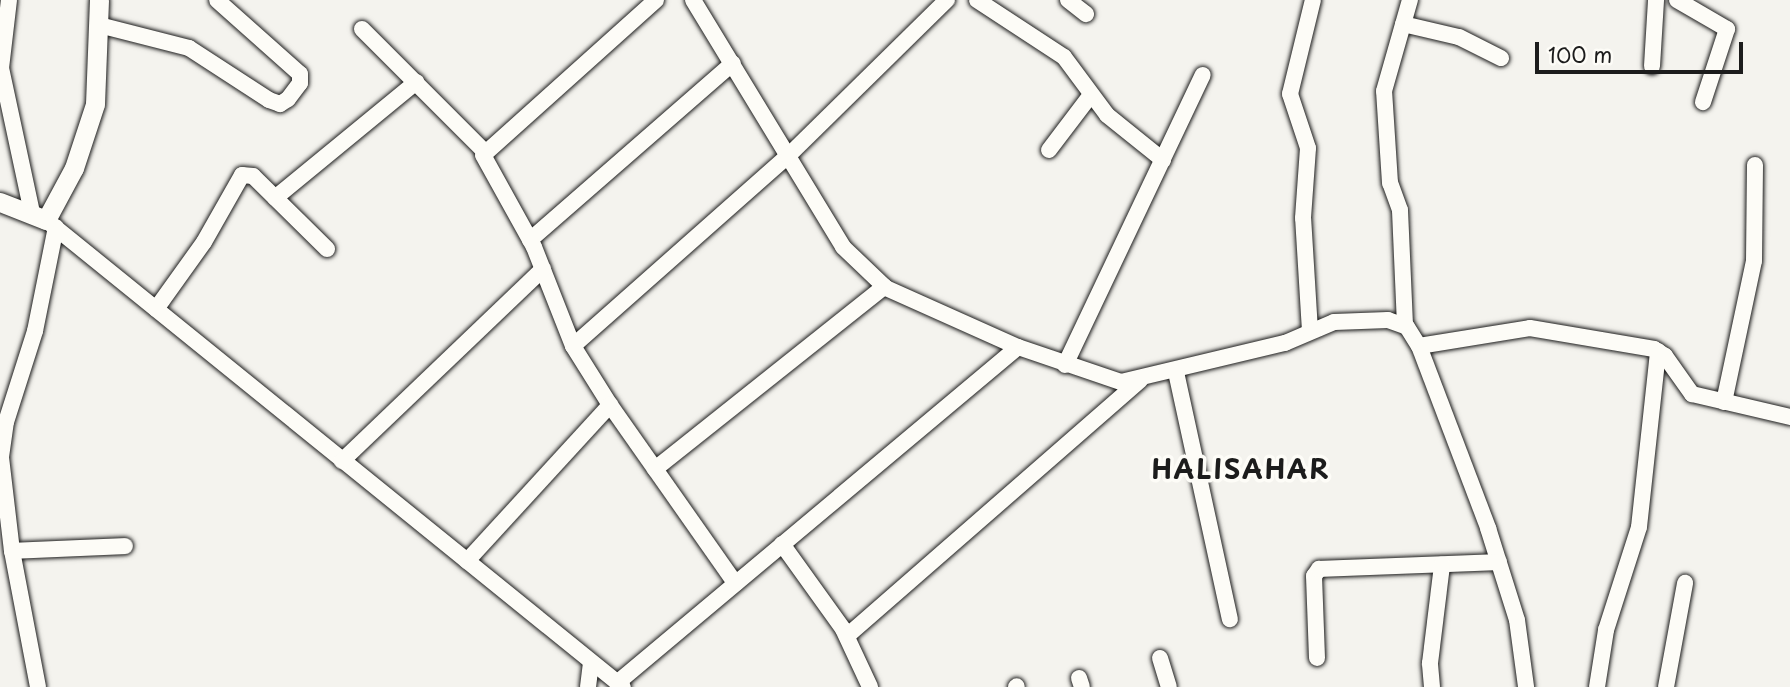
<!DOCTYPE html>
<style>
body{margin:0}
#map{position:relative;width:1790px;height:687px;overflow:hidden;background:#f4f3ee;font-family:"Playpen Sans",sans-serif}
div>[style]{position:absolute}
.roads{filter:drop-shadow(0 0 2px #1c1c1c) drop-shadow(0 0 2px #1c1c1c)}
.minor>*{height:16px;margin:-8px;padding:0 8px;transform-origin:8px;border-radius:8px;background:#fdfcf7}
.tertiary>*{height:19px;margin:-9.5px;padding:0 9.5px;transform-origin:9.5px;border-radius:9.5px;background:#fdfcf7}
span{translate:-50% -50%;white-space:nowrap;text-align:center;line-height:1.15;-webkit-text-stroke:7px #fdfcf7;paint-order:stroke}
.district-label{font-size:26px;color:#1c1c1c;font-weight:700;letter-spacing:2px}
.scale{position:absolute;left:1535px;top:42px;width:208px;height:32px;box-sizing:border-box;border:4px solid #1c1c1c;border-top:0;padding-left:9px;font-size:21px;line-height:24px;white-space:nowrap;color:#1c1c1c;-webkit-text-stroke:5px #fdfcf7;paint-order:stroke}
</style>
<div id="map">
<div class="roads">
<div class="minor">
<i style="left:9px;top:0;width:68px;rotate:96.7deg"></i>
<i style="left:1px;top:68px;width:147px;rotate:77.9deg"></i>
<i style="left:656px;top:0;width:232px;rotate:138.1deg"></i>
<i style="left:483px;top:155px;width:105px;rotate:61deg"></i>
<i style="left:534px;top:247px;width:106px;rotate:68.5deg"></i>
<i style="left:573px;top:346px;width:70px;rotate:57.9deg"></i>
<i style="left:610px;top:405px;width:218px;rotate:54.9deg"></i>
<i style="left:693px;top:0;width:289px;rotate:58.7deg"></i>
<i style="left:843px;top:247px;width:59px;rotate:43.6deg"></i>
<i style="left:886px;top:288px;width:145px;rotate:24.1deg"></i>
<i style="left:1018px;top:347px;width:109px;rotate:18.8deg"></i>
<i style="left:1121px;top:382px;width:169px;rotate:-13.4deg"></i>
<i style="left:1285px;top:343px;width:53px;rotate:-23.2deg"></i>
<i style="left:1334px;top:322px;width:54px;rotate:-2.1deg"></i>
<i style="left:1388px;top:320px;width:20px;rotate:20deg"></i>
<i style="left:1407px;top:327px;width:22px;rotate:58deg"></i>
<i style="left:1419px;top:346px;width:195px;rotate:69.2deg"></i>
<i style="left:1488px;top:528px;width:96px;rotate:72.5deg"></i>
<i style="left:1517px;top:620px;width:68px;rotate:82.3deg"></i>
<i style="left:977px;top:0;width:104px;rotate:33.2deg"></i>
<i style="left:1064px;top:57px;width:72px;rotate:53.4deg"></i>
<i style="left:1107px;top:115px;width:72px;rotate:38.8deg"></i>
<i style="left:1068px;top:0;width:23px;rotate:38deg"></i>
<i style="left:1677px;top:0;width:58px;rotate:30.1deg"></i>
<i style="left:1727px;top:29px;width:77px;rotate:108.2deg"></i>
<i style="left:1403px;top:24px;width:57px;rotate:13.1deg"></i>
<i style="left:1459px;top:37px;width:47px;rotate:26.6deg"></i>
<i style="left:99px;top:25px;width:93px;rotate:14.3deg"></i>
<i style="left:189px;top:48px;width:95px;rotate:33deg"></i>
<i style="left:269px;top:100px;width:12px;rotate:20deg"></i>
<i style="left:280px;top:104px;width:9px;rotate:-32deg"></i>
<i style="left:288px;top:99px;width:20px;rotate:-53deg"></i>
<i style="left:300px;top:83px;width:9px;rotate:-90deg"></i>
<i style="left:300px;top:74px;width:111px;rotate:-138.3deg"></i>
<i style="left:362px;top:29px;width:173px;rotate:45deg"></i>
<i style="left:1652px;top:66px;width:66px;rotate:-86.5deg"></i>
<i style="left:1049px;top:150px;width:68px;rotate:-52.8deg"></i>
<i style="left:275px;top:198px;width:183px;rotate:-39.4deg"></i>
<i style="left:46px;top:220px;width:742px;rotate:38.99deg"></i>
<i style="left:530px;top:240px;width:269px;rotate:-41.1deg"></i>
<i style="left:156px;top:309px;width:82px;rotate:-54.4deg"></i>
<i style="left:204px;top:242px;width:77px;rotate:-60.4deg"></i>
<i style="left:242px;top:175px;width:11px;rotate:5deg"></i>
<i style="left:253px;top:176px;width:104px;rotate:44.6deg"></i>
<i style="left:1405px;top:325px;width:115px;rotate:-92.5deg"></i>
<i style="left:1400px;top:210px;width:29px;rotate:-110deg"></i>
<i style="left:1390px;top:183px;width:92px;rotate:-93.7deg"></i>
<i style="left:1384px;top:91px;width:95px;rotate:-74.1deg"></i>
<i style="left:1310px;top:331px;width:113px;rotate:-93.5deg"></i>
<i style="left:1303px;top:218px;width:70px;rotate:-85.9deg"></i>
<i style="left:1308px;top:148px;width:57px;rotate:-108.4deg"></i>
<i style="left:1290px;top:94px;width:97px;rotate:-76.3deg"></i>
<i style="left:573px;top:346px;width:287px;rotate:-41.5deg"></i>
<i style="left:788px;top:156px;width:223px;rotate:-44.5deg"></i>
<i style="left:1419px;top:346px;width:112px;rotate:-9.2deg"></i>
<i style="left:1530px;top:328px;width:126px;rotate:9.6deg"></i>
<i style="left:1654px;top:349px;width:13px;rotate:32deg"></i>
<i style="left:1665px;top:356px;width:47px;rotate:54.6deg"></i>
<i style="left:1692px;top:394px;width:101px;rotate:13.2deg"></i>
<i style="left:1065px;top:365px;width:321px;rotate:-64.6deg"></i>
<i style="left:1176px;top:372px;width:253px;rotate:77.7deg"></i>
<i style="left:1724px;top:402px;width:144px;rotate:-78deg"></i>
<i style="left:1754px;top:261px;width:96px;rotate:-89.4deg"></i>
<i style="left:342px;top:461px;width:278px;rotate:-43.7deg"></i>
<i style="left:655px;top:469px;width:293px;rotate:-38.5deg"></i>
<i style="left:782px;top:544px;width:105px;rotate:54.3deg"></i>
<i style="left:843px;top:629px;width:64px;rotate:65deg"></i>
<i style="left:12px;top:551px;width:113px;rotate:-2.5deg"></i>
<i style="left:467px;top:561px;width:212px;rotate:-47.5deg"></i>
<i style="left:847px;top:636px;width:389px;rotate:-41.1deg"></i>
<i style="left:1160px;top:658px;width:30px;rotate:73deg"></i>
<i style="left:1317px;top:658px;width:82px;rotate:-92.1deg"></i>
<i style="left:1314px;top:576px;width:9px;rotate:-54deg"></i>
<i style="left:1319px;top:569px;width:180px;rotate:-2.2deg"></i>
<i style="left:1079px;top:678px;width:9px;rotate:72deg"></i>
<i style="left:617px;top:683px;width:523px;rotate:-39.96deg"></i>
<i style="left:38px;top:687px;width:138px;rotate:-100.8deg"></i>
<i style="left:12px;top:551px;width:95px;rotate:-96.7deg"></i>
<i style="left:1px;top:457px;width:35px;rotate:-82deg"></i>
<i style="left:6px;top:422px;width:96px;rotate:-72.3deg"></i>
<i style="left:35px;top:331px;width:106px;rotate:-78.6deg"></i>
<i style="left:588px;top:687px;width:24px;rotate:-83deg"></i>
<i style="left:1016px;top:687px;width:1px;rotate:-45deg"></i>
<i style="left:1432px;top:687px;width:24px;rotate:-95deg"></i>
<i style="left:1430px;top:663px;width:99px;rotate:-83deg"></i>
<i style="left:1597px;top:687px;width:58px;rotate:-81deg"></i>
<i style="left:1606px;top:630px;width:108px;rotate:-72.2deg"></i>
<i style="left:1639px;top:527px;width:177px;rotate:-83.8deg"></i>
<i style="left:1666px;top:687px;width:106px;rotate:-79.6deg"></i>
</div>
<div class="tertiary">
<i style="left:0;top:202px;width:49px;rotate:21.4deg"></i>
<i style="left:46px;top:220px;width:59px;rotate:-61.7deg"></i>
<i style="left:74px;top:168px;width:67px;rotate:-71.8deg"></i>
<i style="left:95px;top:104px;width:104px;rotate:-87.8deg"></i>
</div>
</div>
<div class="district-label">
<span style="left:1241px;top:469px">HALISAHAR</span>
</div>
<div class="scale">100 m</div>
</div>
